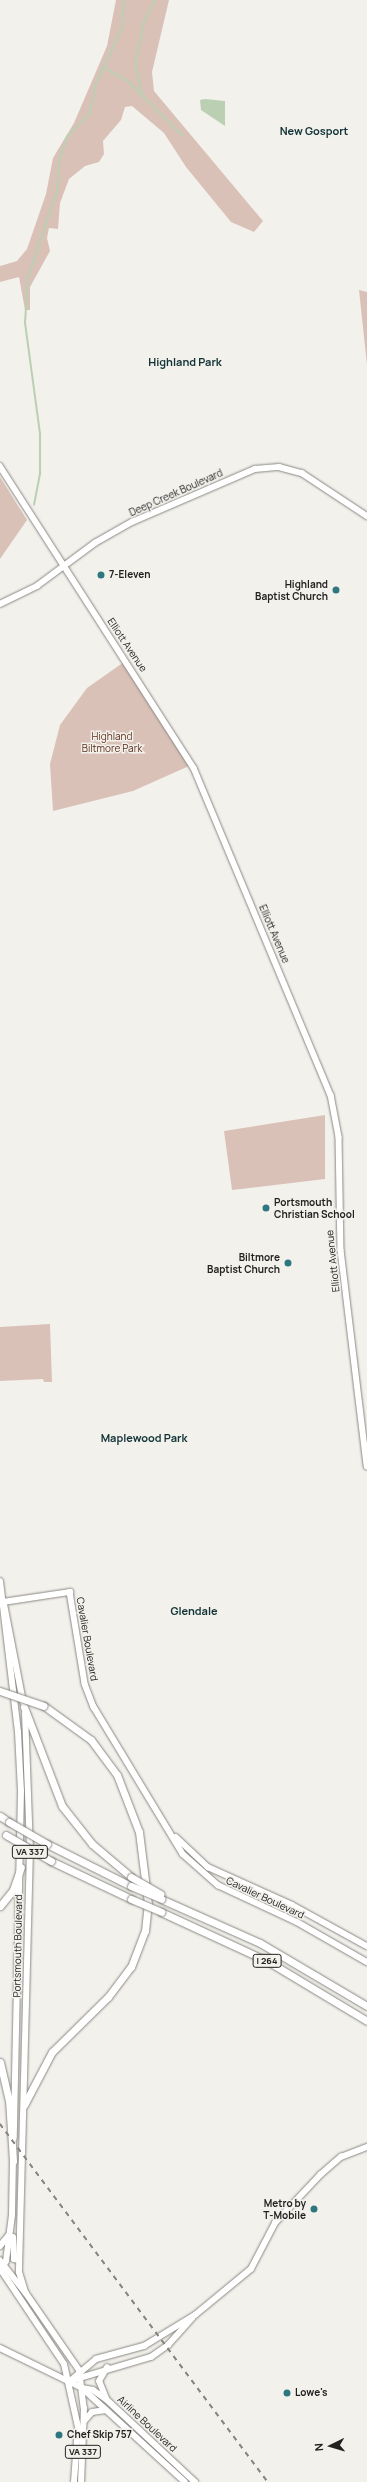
<!DOCTYPE html>
<style>
body{margin:0}
#map{position:relative;width:367px;height:2482px;overflow:hidden;background:#f3f1ec;font-family:Manrope,sans-serif}
div>[style]{position:absolute}
.green>*{inset:0;background:#dac1b8}
.water>*{inset:0;background:#bbcfb2}
.stream>*{height:1.5px;margin:-0.75px;padding:0 0.75px;transform-origin:0.75px;border-radius:0.75px;background:#bbcfb2}
.roads{filter:drop-shadow(0 0 1px #8a8883) drop-shadow(0 0 1px #8a8883)}
.secondary>*{height:5.5px;margin:-2.75px;padding:0 2.75px;transform-origin:2.75px;border-radius:2.75px;background:#fff}
.primary>*{height:6px;margin:-3px;padding:0 3px;transform-origin:3px;border-radius:3px;background:#fff}
.highway>*{height:7px;margin:-3.5px;padding:0 3.5px;transform-origin:3.5px;border-radius:3.5px;background:#fff}
.rail>*{height:1.5px;margin-top:-0.75px;transform-origin:0;background:repeating-linear-gradient(90deg,#84837f 0 5px,transparent 0 10px)}
.bridges{filter:drop-shadow(0 0 1px #8a8883) drop-shadow(0 0 1px #8a8883)}
.highway-bridge>*{height:7px;margin:-3.5px;padding:0 3.5px;transform-origin:3.5px;border-radius:3.5px;background:#fff}
.dots>*{width:11px;height:11px;translate:-50% -50%;box-sizing:border-box;border:2px solid #f3f1ec;border-radius:50%}
span{translate:-50% -50%;white-space:nowrap;text-align:center;line-height:1.15;-webkit-text-stroke:3px #f3f1ec;paint-order:stroke}
.shield-label span{padding:1px 3px;background:#f3f1ec;border:1px solid;border-radius:3px;-webkit-text-stroke-width:0}
.shield-label{font-size:9px;color:#232220;font-weight:700}
.street-label{font-size:10px;color:#232220}
.poi-label{font-size:10px;color:#232220;font-weight:700}
.left{translate:0 -50%;text-align:left}
.right{translate:-100% -50%;text-align:right}
.park-label{font-size:10px;color:#5c2d1a}
.neighbourhood-label{font-size:11px;color:#113337;font-weight:700}
.north{position:absolute;left:311px;top:2426px;width:40px;height:40px;-webkit-text-stroke:3px #f3f1ec;paint-order:stroke;rotate:265deg;font-size:11px;font-weight:700;line-height:16px;text-align:center;color:#232220}
.north::after{content:'';display:block;margin:auto;width:14px;height:18px;background:#232220;clip-path:polygon(50% 0,100% 100%,50% 72%,0 100%)}
</style>
<div id="map">
<div class="green">
<i style="clip-path:polygon(116px 0,169px 0,152px 72px,154px 91px,263px 221px,254px 232px,231px 222px,186px 167px,164px 133px,132px 106px,125px 107px,121px 120px,103px 141px,104px 154px,99px 162px,85px 166px,69px 179px,60px 203px,58px 229px,49px 228px,47px 238px,50px 251px,30px 287px,30px 310px,25px 310px,19px 277px,0 282px,0 266px,17px 261px,27px 249px,46px 194px,53px 158px,74px 123px,107px 46px)"></i>
<i style="clip-path:polygon(359px 290px,367px 292px,367px 365px)"></i>
<i style="clip-path:polygon(0 477px,27px 520px,0 559px)"></i>
<i style="clip-path:polygon(124px 662px,189px 766px,133px 791px,53px 811px,50px 764px,60px 725px,87px 688px)"></i>
<i style="clip-path:polygon(325px 1115px,325px 1179px,232px 1190px,224px 1131px)"></i>
<i style="clip-path:polygon(50px 1324px,52px 1382px,44px 1382px,43px 1379px,0 1381px,0 1327px)"></i>
</div>
<div class="water">
<i style="clip-path:polygon(205px 99px,225px 101px,225px 126px,201px 110px,200px 100px)"></i>
</div>
<div class="stream">
<i style="left:105px;top:68px;width:28px;rotate:30deg"></i>
<i style="left:129px;top:82px;width:75px;rotate:45deg"></i>
<i style="left:142px;top:94px;width:32px;rotate:-103deg"></i>
<i style="left:135px;top:63px;width:45px;rotate:-77.2deg"></i>
<i style="left:145px;top:19px;width:21px;rotate:-62deg"></i>
<i style="left:34px;top:505px;width:32px;rotate:-79deg"></i>
<i style="left:40px;top:474px;width:40px;rotate:-90deg"></i>
<i style="left:40px;top:434px;width:112px;rotate:-97.7deg"></i>
<i style="left:25px;top:323px;width:45px;rotate:-86.2deg"></i>
<i style="left:28px;top:278px;width:92px;rotate:-71.6deg"></i>
<i style="left:57px;top:191px;width:33px;rotate:-85deg"></i>
<i style="left:60px;top:158px;width:22px;rotate:-72deg"></i>
<i style="left:67px;top:137px;width:33px;rotate:-46deg"></i>
<i style="left:90px;top:113px;width:31px;rotate:-79deg"></i>
<i style="left:96px;top:83px;width:61px;rotate:-64.7deg"></i>
<i style="left:122px;top:28px;width:28px;rotate:-86deg"></i>
</div>
<div class="roads">
<div class="secondary">
<i style="left:0;top:466px;width:359px;rotate:57.3deg"></i>
<i style="left:194px;top:768px;width:355px;rotate:67.3deg"></i>
<i style="left:331px;top:1095px;width:43px;rotate:79.2deg"></i>
<i style="left:339px;top:1137px;width:113px;rotate:89deg"></i>
<i style="left:341px;top:1250px;width:218px;rotate:83.1deg"></i>
<i style="left:0;top:604px;width:41px;rotate:-25.9deg"></i>
<i style="left:37px;top:586px;width:72px;rotate:-36.6deg"></i>
<i style="left:95px;top:543px;width:43px;rotate:-29.6deg"></i>
<i style="left:132px;top:522px;width:134px;rotate:-23.3deg"></i>
<i style="left:255px;top:469px;width:24px;rotate:-5deg"></i>
<i style="left:279px;top:467px;width:24px;rotate:15deg"></i>
<i style="left:302px;top:473px;width:78px;rotate:33.5deg"></i>
<i style="left:3px;top:1602px;width:68px;rotate:-8.5deg"></i>
<i style="left:70px;top:1592px;width:93px;rotate:80.7deg"></i>
<i style="left:85px;top:1684px;width:25px;rotate:69deg"></i>
<i style="left:94px;top:1707px;width:172px;rotate:58.8deg"></i>
<i style="left:183px;top:1854px;width:47px;rotate:41.5deg"></i>
<i style="left:218px;top:1885px;width:87px;rotate:25.1deg"></i>
<i style="left:297px;top:1922px;width:81px;rotate:29.7deg"></i>
<i style="left:176px;top:1837px;width:44px;rotate:43.2deg"></i>
<i style="left:208px;top:1867px;width:92px;rotate:24.3deg"></i>
<i style="left:292px;top:1905px;width:85px;rotate:28.7deg"></i>
<i style="left:0;top:2260px;width:41px;rotate:52deg"></i>
<i style="left:70px;top:2381px;width:34px;rotate:-40deg"></i>
<i style="left:96px;top:2359px;width:50px;rotate:-15.2deg"></i>
<i style="left:144px;top:2346px;width:60px;rotate:-31.3deg"></i>
<i style="left:195px;top:2315px;width:72px;rotate:-39.4deg"></i>
<i style="left:251px;top:2269px;width:52px;rotate:-62.4deg"></i>
<i style="left:275px;top:2223px;width:66px;rotate:-46.8deg"></i>
<i style="left:320px;top:2175px;width:28px;rotate:-41deg"></i>
<i style="left:341px;top:2157px;width:28px;rotate:-21deg"></i>
<i style="left:70px;top:2381px;width:84px;rotate:-16.5deg"></i>
<i style="left:151px;top:2357px;width:21px;rotate:-35deg"></i>
<i style="left:168px;top:2345px;width:36px;rotate:-48deg"></i>
</div>
<div class="primary">
<i style="left:0;top:1581px;width:152px;rotate:83.2deg"></i>
<i style="left:18px;top:1732px;width:59px;rotate:87.1deg"></i>
<i style="left:21px;top:1791px;width:347px;rotate:91.2deg"></i>
<i style="left:4px;top:1604px;width:100px;rotate:79deg"></i>
<i style="left:25px;top:1713px;width:136px;rotate:87.9deg"></i>
<i style="left:30px;top:1849px;width:423px;rotate:91.5deg"></i>
<i style="left:19px;top:2272px;width:21px;rotate:73deg"></i>
<i style="left:25px;top:2292px;width:95px;rotate:55.3deg"></i>
<i style="left:79px;top:2370px;width:38px;rotate:83deg"></i>
<i style="left:84px;top:2408px;width:74px;rotate:92.3deg"></i>
<i style="left:13px;top:2157px;width:58px;rotate:91deg"></i>
<i style="left:12px;top:2215px;width:46px;rotate:97.4deg"></i>
<i style="left:6px;top:2261px;width:10px;rotate:119deg"></i>
<i style="left:1px;top:2270px;width:113px;rotate:56.2deg"></i>
<i style="left:64px;top:2364px;width:65px;rotate:77.5deg"></i>
<i style="left:78px;top:2427px;width:55px;rotate:94.2deg"></i>
<i style="left:13px;top:2237px;width:22px;rotate:87deg"></i>
<i style="left:14px;top:2259px;width:5px;rotate:11deg"></i>
<i style="left:0;top:2246px;width:13px;rotate:-51deg"></i>
<i style="left:0;top:2348px;width:91px;rotate:26deg"></i>
<i style="left:82px;top:2388px;width:139px;rotate:42.4deg"></i>
<i style="left:82px;top:2388px;width:11px;rotate:10deg"></i>
<i style="left:93px;top:2390px;width:16px;rotate:35deg"></i>
<i style="left:106px;top:2399px;width:122px;rotate:43deg"></i>
<i style="left:106px;top:2398px;width:18px;rotate:-112deg"></i>
<i style="left:99px;top:2381px;width:16px;rotate:-60deg"></i>
<i style="left:84px;top:2421px;width:12px;rotate:-48deg"></i>
<i style="left:92px;top:2412px;width:14px;rotate:-8deg"></i>
</div>
<div class="highway">
<i style="left:24px;top:1707px;width:106px;rotate:69deg"></i>
<i style="left:62px;top:1806px;width:48px;rotate:51.7deg"></i>
<i style="left:92px;top:1844px;width:51px;rotate:40.2deg"></i>
<i style="left:0;top:1816px;width:11px;rotate:34deg"></i>
<i style="left:47px;top:1844px;width:94px;rotate:26.6deg"></i>
<i style="left:51px;top:1861px;width:89px;rotate:25.4deg"></i>
<i style="left:161px;top:1899px;width:108px;rotate:24deg"></i>
<i style="left:260px;top:1943px;width:124px;rotate:30.5deg"></i>
<i style="left:0;top:1906px;width:21px;rotate:-51deg"></i>
<i style="left:13px;top:1890px;width:24px;rotate:-71deg"></i>
<i style="left:161px;top:1912px;width:119px;rotate:24.8deg"></i>
<i style="left:269px;top:1962px;width:114px;rotate:31deg"></i>
<i style="left:0;top:2062px;width:39px;rotate:77deg"></i>
<i style="left:9px;top:2100px;width:61px;rotate:86.2deg"></i>
<i style="left:24px;top:2105px;width:60px;rotate:-62.2deg"></i>
<i style="left:52px;top:2052px;width:78px;rotate:-44.5deg"></i>
<i style="left:108px;top:1997px;width:38px;rotate:-53deg"></i>
<i style="left:131px;top:1967px;width:39px;rotate:-69deg"></i>
<i style="left:145px;top:1931px;width:27px;rotate:-84deg"></i>
<i style="left:148px;top:1904px;width:73px;rotate:-97.1deg"></i>
<i style="left:139px;top:1832px;width:61px;rotate:-111.1deg"></i>
<i style="left:117px;top:1775px;width:44px;rotate:-126.6deg"></i>
<i style="left:91px;top:1740px;width:58px;rotate:-144.1deg"></i>
</div>
</div>
<div class="rail">
<i style="left:0;top:2124px;width:447px;rotate:53.2deg"></i>
</div>
<div class="bridges">
<div class="highway-bridge">
<i style="left:0;top:1691px;width:46px;rotate:18.8deg"></i>
<i style="left:9px;top:1822px;width:44px;rotate:30.1deg"></i>
<i style="left:6px;top:1835px;width:52px;rotate:30deg"></i>
<i style="left:131px;top:1877px;width:34px;rotate:30deg"></i>
<i style="left:131px;top:1886px;width:33px;rotate:23deg"></i>
<i style="left:131px;top:1899px;width:33px;rotate:23deg"></i>
</div>
</div>
<div class="dots">
<i style="left:101px;top:575px;background:#2f777f"></i>
<i style="left:336px;top:590px;background:#2f777f"></i>
<i style="left:266px;top:1208px;background:#2f777f"></i>
<i style="left:288px;top:1263px;background:#2f777f"></i>
<i style="left:314px;top:2209px;background:#2f777f"></i>
<i style="left:287px;top:2393px;background:#2f777f"></i>
<i style="left:59px;top:2435px;background:#2f777f"></i>
</div>
<div class="shield-label">
<span style="left:30px;top:1852px">VA 337</span>
<span style="left:267px;top:1961px">I 264</span>
<span style="left:83px;top:2452px">VA 337</span>
</div>
<div class="street-label">
<span style="left:176px;top:493px;rotate:-24deg">Deep Creek Boulevard</span>
<span style="left:127px;top:645px;rotate:56deg">Elliott Avenue</span>
<span style="left:274px;top:934px;rotate:67deg">Elliott Avenue</span>
<span style="left:333px;top:1261px;rotate:-96deg">Elliott Avenue</span>
<span style="left:87px;top:1639px;rotate:80deg">Cavalier Boulevard</span>
<span style="left:265px;top:1898px;rotate:25deg">Cavalier Boulevard</span>
<span style="left:18px;top:1946px;rotate:-89deg">Portsmouth Boulevard</span>
<span style="left:147px;top:2424px;rotate:43deg">Airline Boulevard</span>
</div>
<div class="poi-label">
<span class="left" style="left:109px;top:575px">7-Eleven</span>
<span class="right" style="left:328px;top:590px">Highland<br>Baptist Church</span>
<span class="left" style="left:274px;top:1208px">Portsmouth<br>Christian School</span>
<span class="right" style="left:280px;top:1263px">Biltmore<br>Baptist Church</span>
<span class="right" style="left:306px;top:2209px">Metro by<br>T-Mobile</span>
<span class="left" style="left:295px;top:2393px">Lowe's</span>
<span class="left" style="left:67px;top:2435px">Chef Skip 757</span>
</div>
<div class="park-label">
<span style="left:112px;top:742px">Highland<br>Biltmore Park</span>
</div>
<div class="neighbourhood-label">
<span style="left:314px;top:131px">New Gosport</span>
<span style="left:185px;top:362px">Highland Park</span>
<span style="left:144px;top:1438px">Maplewood Park</span>
<span style="left:194px;top:1611px">Glendale</span>
</div>
<div class="north">N</div>
</div>
